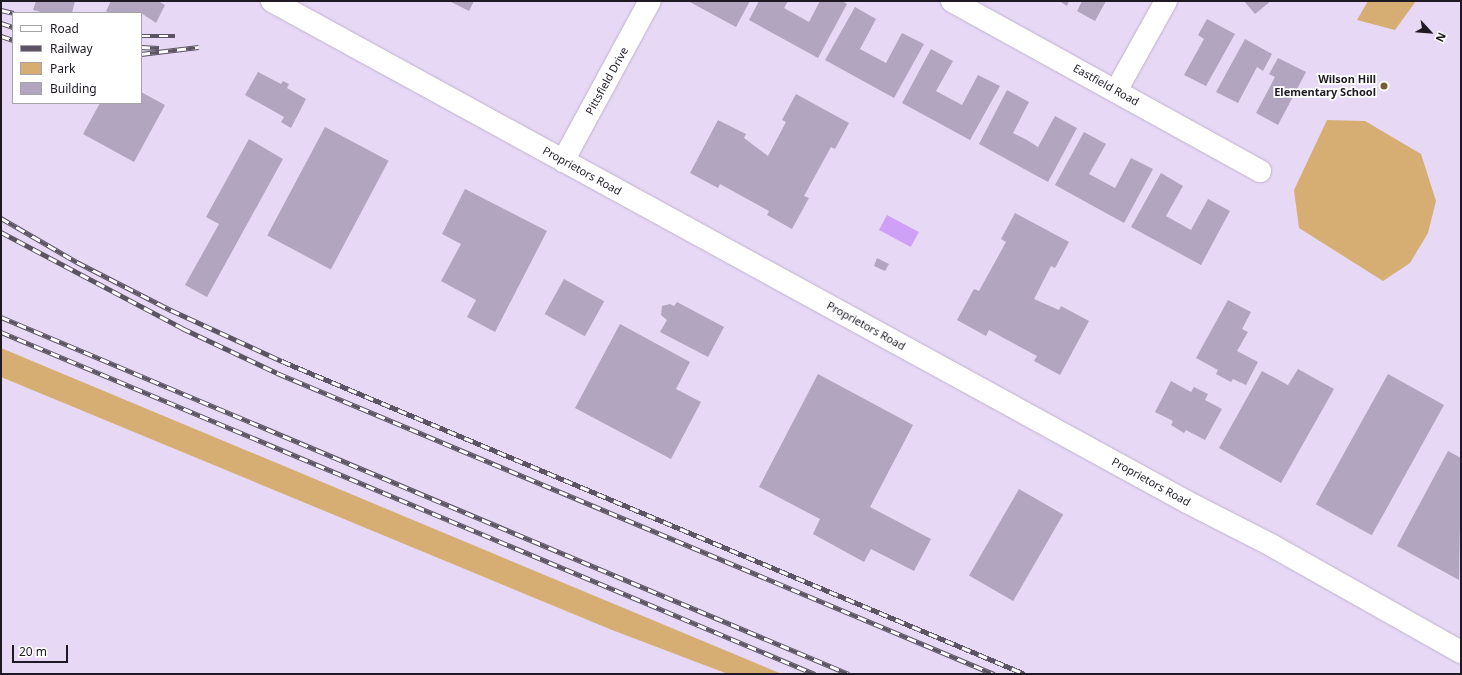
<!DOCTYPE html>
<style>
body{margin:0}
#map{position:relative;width:1462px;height:675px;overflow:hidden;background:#e7d9f5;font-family:"Noto Sans",sans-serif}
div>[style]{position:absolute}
.green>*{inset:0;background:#d6ae73}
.water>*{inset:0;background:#cea0f6;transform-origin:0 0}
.building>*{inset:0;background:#b2a5bf;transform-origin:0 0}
.roads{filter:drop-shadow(0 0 1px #bfb1cc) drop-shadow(0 0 1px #bfb1cc)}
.minor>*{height:22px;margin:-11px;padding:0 11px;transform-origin:11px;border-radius:11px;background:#fff}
.tertiary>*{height:22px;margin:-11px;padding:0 11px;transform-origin:11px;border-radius:11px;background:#fff}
.rail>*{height:4.5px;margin-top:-2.25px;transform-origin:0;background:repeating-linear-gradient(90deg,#fff 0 9px,#5c5464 0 18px);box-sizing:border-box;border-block:1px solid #5c5464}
.dots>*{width:11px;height:11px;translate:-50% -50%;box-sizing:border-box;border:2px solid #fff;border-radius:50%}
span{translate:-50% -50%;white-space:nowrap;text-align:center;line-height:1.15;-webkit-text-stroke:3.5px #fff;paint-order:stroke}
.poi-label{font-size:11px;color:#1e1923;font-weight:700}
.right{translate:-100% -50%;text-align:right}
.street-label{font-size:11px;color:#1e1923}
.frame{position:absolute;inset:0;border:2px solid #1e1923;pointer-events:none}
.legend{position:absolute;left:12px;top:12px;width:130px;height:92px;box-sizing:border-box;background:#fff;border:1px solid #a5a3a7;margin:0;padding:5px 7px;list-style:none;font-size:12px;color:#1e1923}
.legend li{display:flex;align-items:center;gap:8px;height:20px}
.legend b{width:20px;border:1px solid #a5a3a7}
.north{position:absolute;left:1410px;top:12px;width:40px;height:40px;-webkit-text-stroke:3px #fff;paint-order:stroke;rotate:116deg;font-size:11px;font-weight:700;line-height:16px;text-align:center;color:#1e1923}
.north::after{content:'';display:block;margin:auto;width:14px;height:18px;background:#1e1923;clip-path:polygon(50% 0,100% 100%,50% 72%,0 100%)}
.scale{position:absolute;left:12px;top:645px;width:56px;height:18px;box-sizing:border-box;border:2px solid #1e1923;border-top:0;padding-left:5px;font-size:12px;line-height:14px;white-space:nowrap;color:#1e1923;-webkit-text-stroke:3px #fff;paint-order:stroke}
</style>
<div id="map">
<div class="green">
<i style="clip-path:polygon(1368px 1px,1416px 1px,1395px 30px,1357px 20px)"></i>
<i style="clip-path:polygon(1327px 120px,1365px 121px,1421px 154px,1436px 201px,1428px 233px,1410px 263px,1383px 281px,1299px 228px,1294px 190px)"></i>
<i style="clip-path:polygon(1px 348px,782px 674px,728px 674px,612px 630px,1px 377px)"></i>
</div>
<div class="water">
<i style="left:887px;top:215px;width:36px;height:17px;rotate:28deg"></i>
</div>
<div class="building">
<i style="clip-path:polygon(36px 1px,75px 1px,72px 13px,45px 13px,33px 10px)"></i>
<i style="clip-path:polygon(111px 1px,158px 1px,165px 5px,156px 23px,141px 13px,110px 13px,106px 11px)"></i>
<i style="clip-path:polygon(449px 1px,474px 1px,469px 11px)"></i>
<i style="clip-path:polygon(688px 1px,750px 1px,736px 27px)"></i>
<i style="clip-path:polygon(759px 1px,788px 1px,784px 8px,809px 22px,820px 1px,842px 1px,847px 4px,818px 58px,749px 20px)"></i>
<i style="clip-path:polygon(1059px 1px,1069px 1px,1067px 6px)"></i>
<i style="clip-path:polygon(1082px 1px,1106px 1px,1095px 21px,1077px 11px)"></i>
<i style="clip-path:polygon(1244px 1px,1271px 1px,1255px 14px)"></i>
<i style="clip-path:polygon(855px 7px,876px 19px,860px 49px,886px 63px,902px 33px,924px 44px,894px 98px,825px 60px)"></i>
<i style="clip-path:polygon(1207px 19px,1235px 34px,1206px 86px,1184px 75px,1204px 39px,1198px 35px)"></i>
<i style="clip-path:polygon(1245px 39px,1272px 54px,1263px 71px,1257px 67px,1238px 103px,1216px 92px)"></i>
<i style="clip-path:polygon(931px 49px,953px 61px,936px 91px,962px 105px,978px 75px,1000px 86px,970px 140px,902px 103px)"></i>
<i style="clip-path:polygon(1278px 58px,1306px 72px,1278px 125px,1256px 113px,1275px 77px,1269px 74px)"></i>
<i style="clip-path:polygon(258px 72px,281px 84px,283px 81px,289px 84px,287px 88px,306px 99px,291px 128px,281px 122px,284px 117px,245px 95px)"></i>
<i style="clip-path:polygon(1007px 90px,1029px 102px,1013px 133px,1027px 140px,1038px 147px,1055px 116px,1077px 128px,1048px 182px,979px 144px)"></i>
<i style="clip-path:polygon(141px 92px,165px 105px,134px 162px,83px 134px,100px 103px,141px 103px)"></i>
<i style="clip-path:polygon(796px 94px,849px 123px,835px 149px,831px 147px,804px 196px,809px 198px,792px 229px,767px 215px,769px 211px,720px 184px,718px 188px,690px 173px,718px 120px,746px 134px,744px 138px,768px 156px,786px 122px,782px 120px)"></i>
<i style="left:325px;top:127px;width:72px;height:123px;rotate:28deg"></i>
<i style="clip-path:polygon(1084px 132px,1106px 144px,1089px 174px,1115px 188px,1131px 158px,1153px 169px,1124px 223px,1055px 185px)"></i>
<i style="clip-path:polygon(249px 139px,283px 159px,207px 297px,185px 285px,219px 224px,206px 217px)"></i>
<i style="clip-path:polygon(1161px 173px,1183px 186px,1166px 216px,1191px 230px,1208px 199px,1230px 211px,1201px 265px,1131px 227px)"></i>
<i style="clip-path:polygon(465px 189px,547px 231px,495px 332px,467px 317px,476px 300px,441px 281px,461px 244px,442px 234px)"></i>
<i style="clip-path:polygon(1015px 213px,1069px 242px,1055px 268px,1051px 266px,1034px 299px,1059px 310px,1061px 306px,1089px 321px,1060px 375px,1034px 361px,1037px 356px,989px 330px,986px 336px,957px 320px,974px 289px,979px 291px,1006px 242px,1001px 239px)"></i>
<i style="clip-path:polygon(877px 258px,889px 264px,885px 271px,874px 266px)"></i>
<i style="left:564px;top:279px;width:46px;height:40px;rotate:29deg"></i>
<i style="clip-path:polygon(1228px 300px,1251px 312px,1242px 329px,1248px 332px,1237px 351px,1258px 362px,1246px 385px,1233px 379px,1231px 382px,1216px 374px,1218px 370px,1196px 358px)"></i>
<i style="clip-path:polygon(677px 302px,724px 327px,708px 357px,660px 332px,667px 320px,661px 315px,662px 306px,670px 304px,674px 306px)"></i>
<i style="clip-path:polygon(620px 324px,690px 362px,676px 389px,701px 402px,671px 459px,575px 408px)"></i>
<i style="clip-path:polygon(1298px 369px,1334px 389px,1281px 483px,1219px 448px,1262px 371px,1288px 385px)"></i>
<i style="clip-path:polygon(818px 374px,913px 425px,870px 507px,931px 539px,914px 571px,871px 549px,864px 562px,813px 534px,820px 519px,759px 487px)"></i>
<i style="left:1388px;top:374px;width:64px;height:149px;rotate:29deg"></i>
<i style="clip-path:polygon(1171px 381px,1191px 392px,1194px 387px,1208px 394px,1205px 400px,1222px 409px,1205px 440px,1186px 430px,1184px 433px,1171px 425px,1173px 421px,1155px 412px)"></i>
<i style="clip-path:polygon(1448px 451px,1461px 458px,1459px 580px,1397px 546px)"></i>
<i style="left:1019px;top:489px;width:51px;height:100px;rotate:30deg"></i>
</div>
<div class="roads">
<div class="minor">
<i style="left:952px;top:1px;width:352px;rotate:28.9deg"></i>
<i style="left:1116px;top:91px;width:103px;rotate:-60.9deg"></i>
<i style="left:563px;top:161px;width:182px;rotate:-61.5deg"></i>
</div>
<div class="tertiary">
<i style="left:272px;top:1px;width:1043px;rotate:28.7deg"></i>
<i style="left:1187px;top:502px;width:94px;rotate:27.1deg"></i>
<i style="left:1271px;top:545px;width:218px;rotate:29.4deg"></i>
</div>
</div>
<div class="rail">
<i style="left:1px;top:10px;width:13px;rotate:13deg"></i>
<i style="left:1px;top:23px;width:13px;rotate:18deg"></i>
<i style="left:1px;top:36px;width:13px;rotate:18deg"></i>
<i style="left:141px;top:36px;width:34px"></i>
<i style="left:141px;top:47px;width:18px;rotate:3deg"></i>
<i style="left:141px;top:54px;width:58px;rotate:-6.9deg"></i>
<i style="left:1px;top:218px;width:88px;rotate:30.1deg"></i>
<i style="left:77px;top:262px;width:106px;rotate:27.1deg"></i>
<i style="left:171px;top:310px;width:122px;rotate:24.7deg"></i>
<i style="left:282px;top:361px;width:806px;rotate:22.84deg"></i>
<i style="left:1px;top:232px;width:205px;rotate:27.9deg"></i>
<i style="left:182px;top:328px;width:105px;rotate:25.3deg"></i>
<i style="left:277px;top:373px;width:778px;rotate:22.77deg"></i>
<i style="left:1px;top:317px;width:920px;rotate:22.83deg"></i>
<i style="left:1px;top:332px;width:883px;rotate:22.79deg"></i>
</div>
<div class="dots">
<i style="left:1384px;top:86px;background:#795c30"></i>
</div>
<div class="poi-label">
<span class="right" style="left:1376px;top:86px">Wilson Hill<br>Elementary School</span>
</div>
<div class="street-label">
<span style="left:607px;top:81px;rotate:-61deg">Pittsfield Drive</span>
<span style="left:1106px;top:85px;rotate:29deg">Eastfield Road</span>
<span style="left:582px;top:171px;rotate:29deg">Proprietors Road</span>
<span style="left:866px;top:326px;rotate:29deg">Proprietors Road</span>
<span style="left:1151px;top:482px;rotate:29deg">Proprietors Road</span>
</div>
<div class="frame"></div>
<ul class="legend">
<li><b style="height:5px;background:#fff"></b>Road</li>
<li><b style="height:5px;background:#5c5464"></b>Railway</li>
<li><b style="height:11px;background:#d6ae73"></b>Park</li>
<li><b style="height:11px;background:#b2a5bf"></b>Building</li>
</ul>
<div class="north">N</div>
<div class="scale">20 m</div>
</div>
